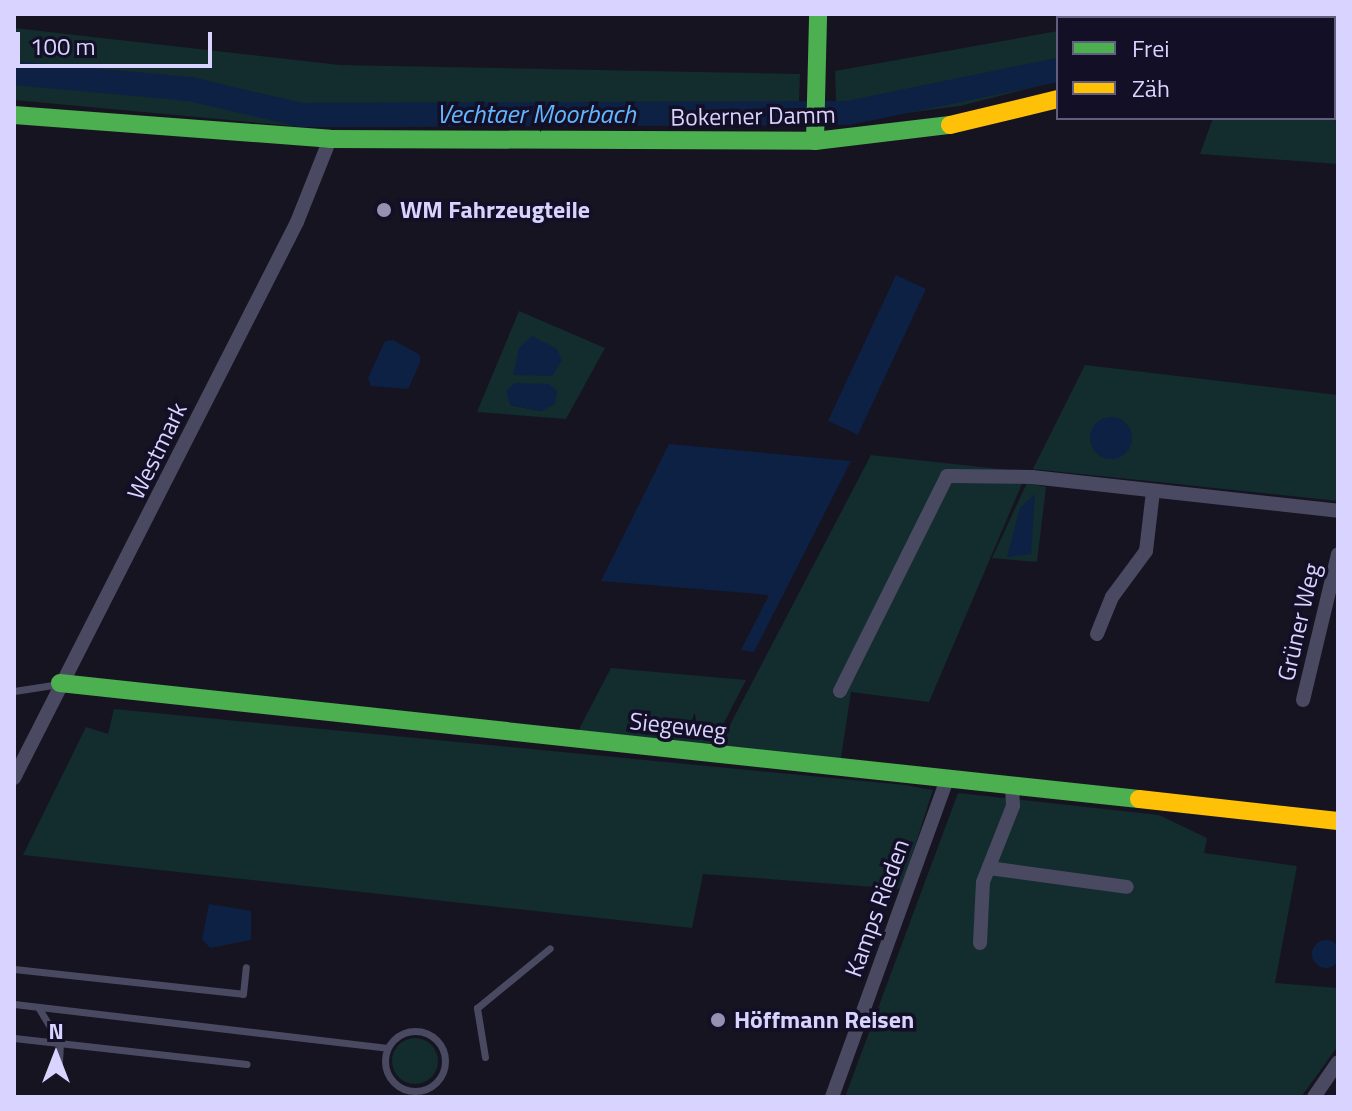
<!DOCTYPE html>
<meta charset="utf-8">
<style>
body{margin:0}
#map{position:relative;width:1352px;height:1111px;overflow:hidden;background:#161421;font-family:"Titillium Web",sans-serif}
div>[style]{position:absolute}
.green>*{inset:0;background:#132c2d}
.round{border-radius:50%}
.water>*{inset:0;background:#0d2144;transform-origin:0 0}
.river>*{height:24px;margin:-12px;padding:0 12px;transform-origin:12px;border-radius:12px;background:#0d2144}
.lane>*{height:7px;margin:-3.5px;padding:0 3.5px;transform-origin:3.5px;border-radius:3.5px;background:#4a4962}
.lane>.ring{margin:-3.5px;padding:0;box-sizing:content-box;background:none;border:7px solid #4a4962;border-radius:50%}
.street>*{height:14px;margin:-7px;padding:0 7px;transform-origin:7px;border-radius:7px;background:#4a4962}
.fast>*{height:18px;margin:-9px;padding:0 9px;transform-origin:9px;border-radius:9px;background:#4caf50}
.slow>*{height:18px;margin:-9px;padding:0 9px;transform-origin:9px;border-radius:9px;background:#ffc107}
.dots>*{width:22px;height:22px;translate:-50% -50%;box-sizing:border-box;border:4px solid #130f26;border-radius:50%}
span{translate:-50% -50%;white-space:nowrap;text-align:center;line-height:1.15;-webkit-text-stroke:7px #130f26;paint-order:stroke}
.street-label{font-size:24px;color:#d9d4ff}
.poi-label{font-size:24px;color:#d9d4ff;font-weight:700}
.left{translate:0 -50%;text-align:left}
.water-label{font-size:26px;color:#62b6ff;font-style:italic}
.frame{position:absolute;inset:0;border:16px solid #d9d4ff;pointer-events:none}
.legend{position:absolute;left:1056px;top:16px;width:280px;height:104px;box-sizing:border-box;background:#130f26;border:2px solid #625e7d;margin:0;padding:10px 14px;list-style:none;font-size:24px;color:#d9d4ff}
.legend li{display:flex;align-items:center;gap:16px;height:40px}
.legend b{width:40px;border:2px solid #625e7d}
.north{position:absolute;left:16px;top:1015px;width:80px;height:80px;-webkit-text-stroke:6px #130f26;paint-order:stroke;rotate:0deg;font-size:22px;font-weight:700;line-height:32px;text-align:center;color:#d9d4ff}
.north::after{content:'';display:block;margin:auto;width:28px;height:36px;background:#d9d4ff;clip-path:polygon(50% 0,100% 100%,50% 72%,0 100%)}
.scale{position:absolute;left:16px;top:32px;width:196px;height:36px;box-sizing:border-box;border:4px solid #d9d4ff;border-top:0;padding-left:10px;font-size:24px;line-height:28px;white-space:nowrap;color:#d9d4ff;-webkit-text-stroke:6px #130f26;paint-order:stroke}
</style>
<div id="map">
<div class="green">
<i style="clip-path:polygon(1105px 14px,1231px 14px,1094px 18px)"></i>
<i style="clip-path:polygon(14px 28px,340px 65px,800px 74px,798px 125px,303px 127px,14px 100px)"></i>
<i style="clip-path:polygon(1058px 31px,1058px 81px,960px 106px,837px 122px,835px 71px)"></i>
<i style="clip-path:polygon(1334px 84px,1338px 164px,1200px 154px,1213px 118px,1334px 118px)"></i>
<i style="clip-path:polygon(evenodd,519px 311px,605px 348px,566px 419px,477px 412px,519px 311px,526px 384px,538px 386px,542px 411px,510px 405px,526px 384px)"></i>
<i style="clip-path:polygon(1085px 365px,1338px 395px,1338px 501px,1033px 469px)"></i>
<i style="clip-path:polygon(871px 455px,1027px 472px,929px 702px,851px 692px,840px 764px,719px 746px)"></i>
<i style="clip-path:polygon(1027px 483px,1046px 487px,1037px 562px,992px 558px)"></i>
<i style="clip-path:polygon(611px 668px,746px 680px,713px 744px,577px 733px)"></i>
<i style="clip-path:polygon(114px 709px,905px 785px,933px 790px,901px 889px,703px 874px,692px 928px,23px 855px,86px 727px,108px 734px)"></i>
<i style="clip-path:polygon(958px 793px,1159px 815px,1207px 838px,1204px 853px,1297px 866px,1275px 983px,1338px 988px,1338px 1046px,1301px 1097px,845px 1097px)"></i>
<i class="round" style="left:392px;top:1038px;width:46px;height:46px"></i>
</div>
<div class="water">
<i style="left:896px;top:275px;width:33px;height:161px;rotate:25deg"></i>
<i style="clip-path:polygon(532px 336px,557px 349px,562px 360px,552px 376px,513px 375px,519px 348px)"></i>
<i style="clip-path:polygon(393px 340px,420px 355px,420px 363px,408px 389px,371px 386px,368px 378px,385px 341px)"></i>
<i style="clip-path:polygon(515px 383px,549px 384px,557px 391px,555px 404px,542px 411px,510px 405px,506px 391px)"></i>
<i class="round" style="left:1090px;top:417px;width:42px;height:42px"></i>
<i style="clip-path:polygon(669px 444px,851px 461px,754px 652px,741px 650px,769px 595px,601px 581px)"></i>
<i style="clip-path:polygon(1035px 494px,1031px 554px,1007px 557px,1020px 508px)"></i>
<i style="clip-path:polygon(209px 904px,251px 911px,251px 940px,210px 948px,202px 939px)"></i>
<i class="round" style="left:1312px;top:940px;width:28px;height:28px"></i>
</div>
<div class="river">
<i style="left:1183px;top:18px;width:9px;rotate:-27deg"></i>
<i style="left:14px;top:73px;width:177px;rotate:5.2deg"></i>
<i style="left:190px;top:89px;width:114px;rotate:13.2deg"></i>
<i style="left:301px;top:115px;width:547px;rotate:-0.21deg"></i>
<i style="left:848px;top:113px;width:214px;rotate:-11.6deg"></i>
</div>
<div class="lane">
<i style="left:14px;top:691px;width:46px;rotate:-8.8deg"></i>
<i style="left:14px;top:969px;width:230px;rotate:6.2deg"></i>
<i style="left:243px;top:994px;width:27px;rotate:-84deg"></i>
<i style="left:14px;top:1004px;width:376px;rotate:6.7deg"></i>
<i style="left:38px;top:1007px;width:42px;rotate:58.6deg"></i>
<i style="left:60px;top:1043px;width:20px;rotate:93deg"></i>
<i class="ring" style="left:385px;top:1031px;width:53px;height:53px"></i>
<i style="left:14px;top:1038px;width:234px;rotate:6.4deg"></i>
<i style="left:485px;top:1057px;width:50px;rotate:-99.3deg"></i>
<i style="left:477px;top:1008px;width:94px;rotate:-39.4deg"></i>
</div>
<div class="street">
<i style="left:1097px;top:634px;width:40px;rotate:-68deg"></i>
<i style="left:1112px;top:597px;width:57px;rotate:-53.5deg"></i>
<i style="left:1146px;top:551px;width:60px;rotate:-83.3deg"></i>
<i style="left:840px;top:691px;width:240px;rotate:-63.5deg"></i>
<i style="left:947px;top:476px;width:85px;rotate:0.7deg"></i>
<i style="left:1032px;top:477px;width:308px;rotate:6.3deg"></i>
<i style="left:1303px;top:700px;width:150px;rotate:-76.5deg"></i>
<i style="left:14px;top:778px;width:624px;rotate:-63.02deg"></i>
<i style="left:297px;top:222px;width:89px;rotate:-68.3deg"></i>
<i style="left:989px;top:868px;width:139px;rotate:7.8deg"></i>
<i style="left:980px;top:943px;width:61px;rotate:-87.2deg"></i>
<i style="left:983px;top:882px;width:82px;rotate:-68.5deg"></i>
<i style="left:1013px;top:806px;width:20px;rotate:-93deg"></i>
<i style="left:832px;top:1097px;width:337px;rotate:-70.1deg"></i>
<i style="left:1314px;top:1097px;width:42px;rotate:-55.6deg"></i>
</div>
<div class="fast">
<i style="left:1262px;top:18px;width:9px;rotate:-27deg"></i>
<i style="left:14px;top:115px;width:317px;rotate:4.3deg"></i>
<i style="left:330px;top:139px;width:485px;rotate:0.2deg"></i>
<i style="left:815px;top:141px;width:136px;rotate:-6.8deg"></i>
<i style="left:815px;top:141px;width:127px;rotate:-88.6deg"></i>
<i style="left:60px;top:683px;width:1085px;rotate:6.14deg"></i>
</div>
<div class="slow">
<i style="left:950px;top:125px;width:111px;rotate:-13.5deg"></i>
<i style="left:1139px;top:799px;width:200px;rotate:6.3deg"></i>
</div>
<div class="dots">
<i style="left:384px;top:210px;background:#9591b1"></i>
<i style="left:718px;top:1020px;background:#9591b1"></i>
</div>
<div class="street-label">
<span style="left:753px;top:116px;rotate:-1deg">Bokerner Damm</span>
<span style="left:157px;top:451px;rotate:-64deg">Westmark</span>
<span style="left:1299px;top:622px;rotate:-77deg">Grüner Weg</span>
<span style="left:678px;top:726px;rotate:6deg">Siegeweg</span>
<span style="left:877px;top:908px;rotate:-70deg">Kamps Rieden</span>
</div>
<div class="poi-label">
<span class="left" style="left:400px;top:210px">WM Fahrzeugteile</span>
<span class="left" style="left:734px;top:1020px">Höffmann Reisen</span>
</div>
<div class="water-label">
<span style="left:536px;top:114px">Vechtaer Moorbach</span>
</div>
<div class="frame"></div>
<ul class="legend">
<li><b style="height:10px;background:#4caf50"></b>Frei</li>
<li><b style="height:10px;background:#ffc107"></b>Zäh</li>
</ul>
<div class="north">N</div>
<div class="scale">100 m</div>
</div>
